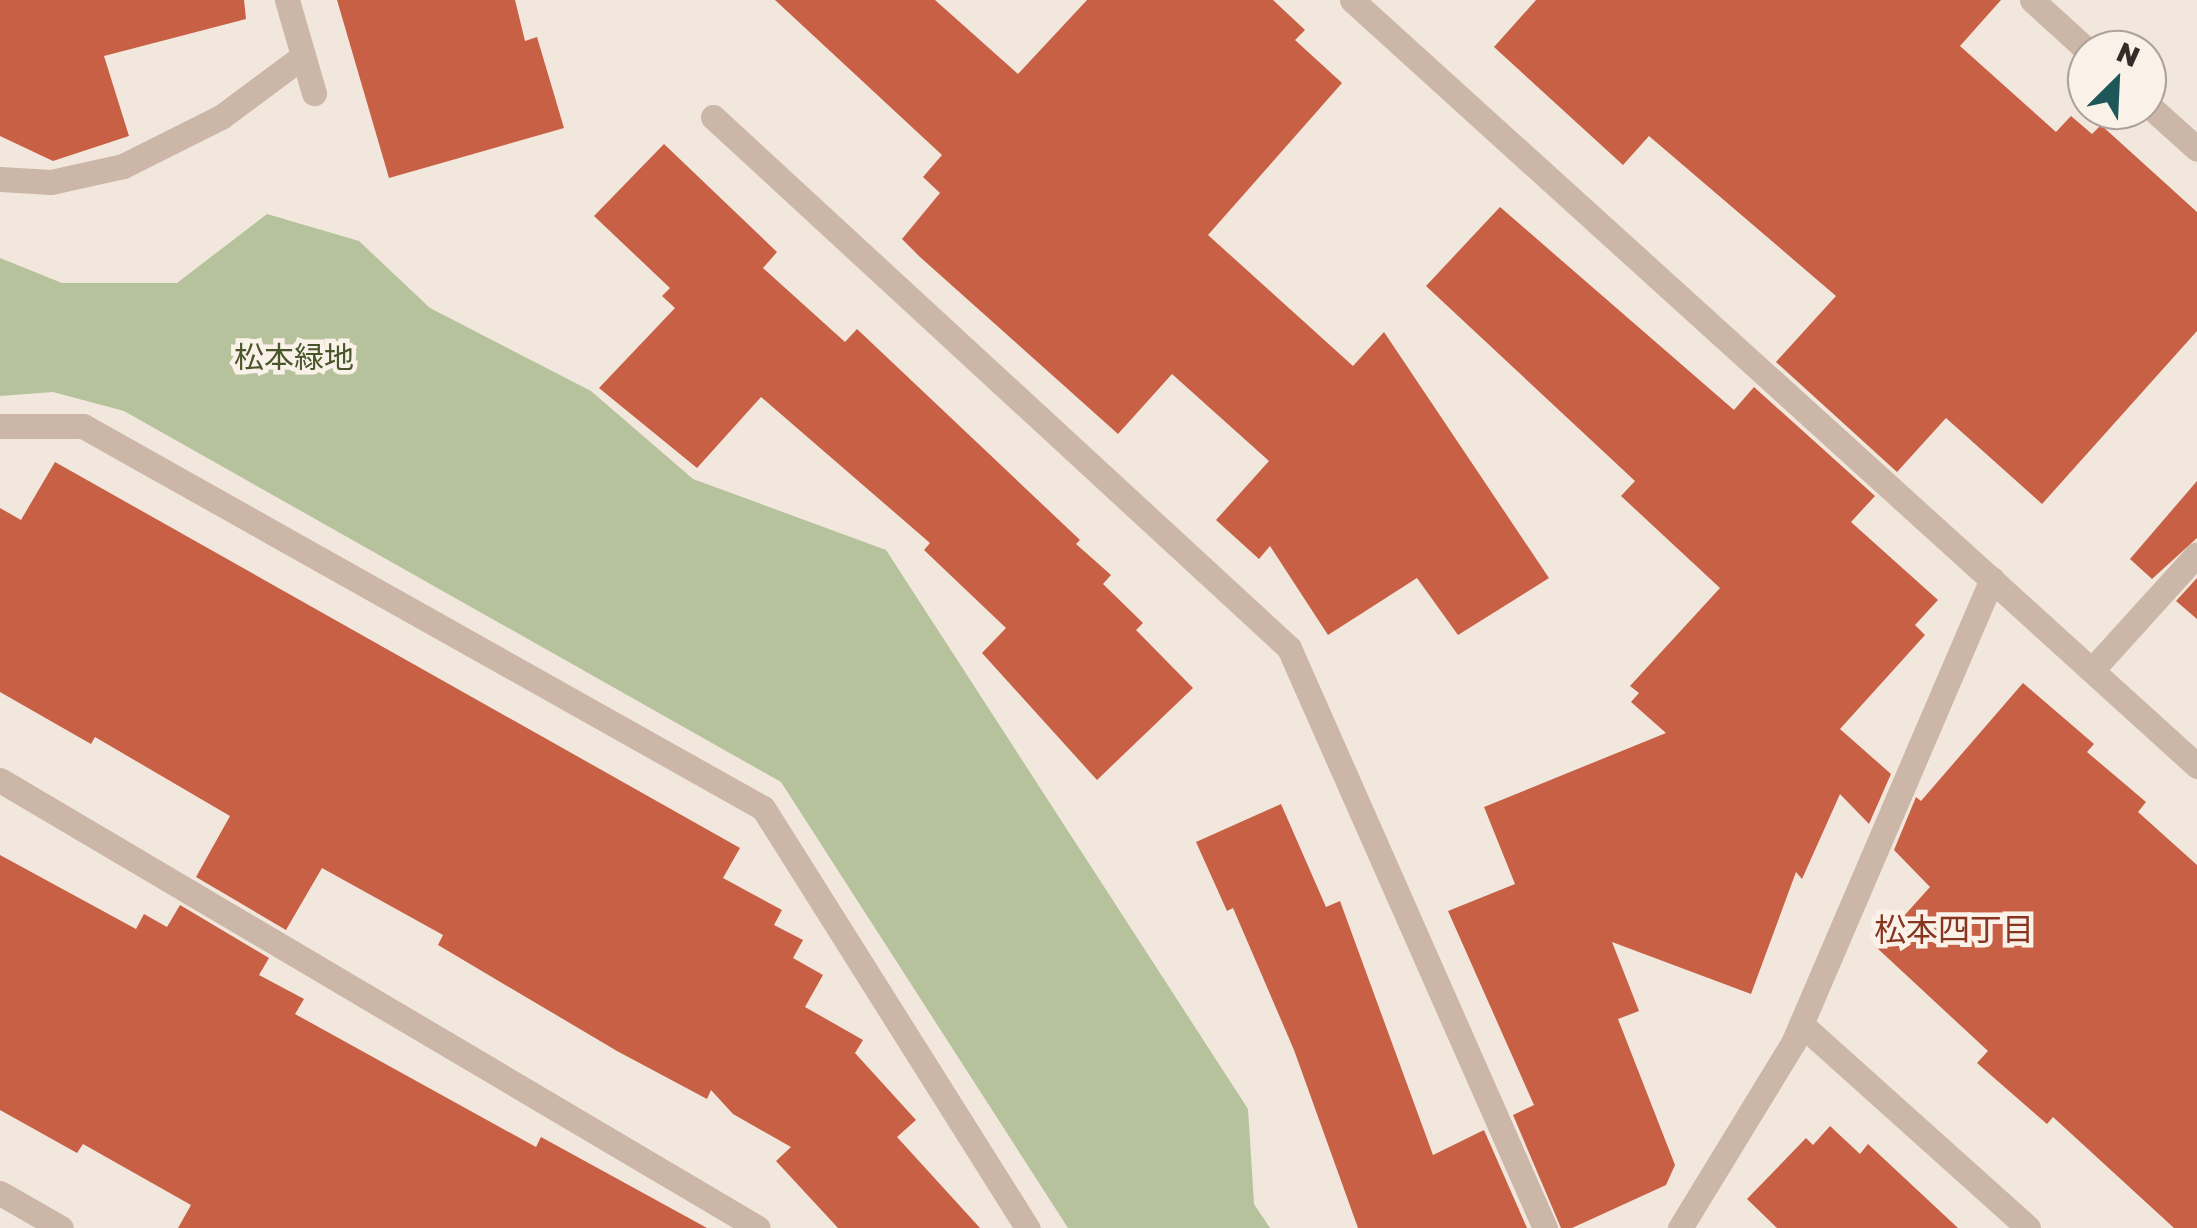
<!DOCTYPE html>
<meta charset="utf-8">
<style>
body{margin:0}
#map{position:relative;width:2197px;height:1228px;overflow:hidden;background:#f2e7dc;font-family:"Golos Text","Noto Sans JP",sans-serif}
div>[style]{position:absolute}
.green>*{inset:0;background:#b6c29c}
.building>*{inset:0;background:#c76045}
.minor>*{height:25px;margin:-12.5px;padding:0 12.5px;transform-origin:12.5px;border-radius:12.5px;background:#cbb6a8}
span{translate:-50% -50%;white-space:nowrap;text-align:center;line-height:1.15;-webkit-text-stroke:9px #faf1e8;paint-order:stroke}
.park-label{font-size:30px;color:#48562b}
.neighbourhood-label{font-size:32px;color:#873520}
.north{position:absolute;left:2067px;top:30px;width:100px;height:100px;box-sizing:border-box;background:#faf1e8;border:2px solid #aca29b;border-radius:50%;rotate:24deg;font-size:28px;font-weight:700;line-height:40px;text-align:center;color:#372c28}
.north::after{content:'';display:block;margin:auto;width:35px;height:45px;background:#1d5759;clip-path:polygon(50% 0,100% 100%,50% 72%,0 100%)}
</style>
<div id="map">
<div class="green">
<i style="clip-path:polygon(267px 214px,359px 241px,430px 308px,591px 391px,693px 479px,886px 550px,1248px 1109px,1254px 1204px,1270px 1228px,1068px 1228px,781px 782px,124px 411px,53px 392px,0 396px,0 258px,62px 283px,177px 283px)"></i>
</div>
<div class="building">
<i style="clip-path:polygon(0 0,244px 0,246px 19px,104px 56px,129px 136px,53px 161px,0 136px)"></i>
<i style="clip-path:polygon(337px 0,515px 0,525px 41px,537px 37px,564px 128px,389px 178px)"></i>
<i style="clip-path:polygon(775px 0,935px 0,1018px 74px,1087px 0,1273px 0,1305px 30px,1295px 40px,1342px 83px,1208px 235px,1353px 366px,1384px 332px,1549px 578px,1458px 635px,1417px 578px,1328px 635px,1270px 546px,1259px 559px,1216px 520px,1269px 461px,1172px 374px,1118px 434px,920px 257px,902px 239px,940px 193px,923px 177px,942px 155px)"></i>
<i style="clip-path:polygon(1536px 0,2001px 0,1960px 46px,2056px 132px,2071px 116px,2092px 134px,2101px 125px,2197px 212px,2197px 331px,2042px 504px,1946px 418px,1897px 472px,1776px 362px,1836px 296px,1649px 136px,1623px 165px,1494px 47px)"></i>
<i style="clip-path:polygon(664px 144px,777px 252px,763px 268px,845px 342px,857px 329px,1080px 540px,1076px 544px,1111px 575px,1103px 584px,1143px 623px,1136px 630px,1193px 688px,1097px 780px,982px 653px,1006px 628px,924px 550px,930px 543px,761px 397px,697px 468px,599px 388px,675px 308px,662px 296px,670px 288px,594px 216px)"></i>
<i style="clip-path:polygon(1500px 207px,1734px 410px,1754px 387px,1875px 496px,1851px 522px,1938px 600px,1915px 625px,1925px 635px,1840px 729px,1891px 774px,1869px 824px,1840px 794px,1802px 879px,1796px 872px,1751px 994px,1612px 942px,1639px 1011px,1618px 1019px,1675px 1165px,1666px 1185px,1572px 1228px,1561px 1228px,1513px 1115px,1534px 1105px,1448px 911px,1515px 884px,1484px 807px,1666px 733px,1631px 702px,1639px 693px,1630px 686px,1720px 588px,1621px 496px,1635px 481px,1426px 286px)"></i>
<i style="clip-path:polygon(55px 462px,740px 848px,723px 878px,782px 910px,774px 925px,803px 940px,793px 958px,823px 975px,805px 1007px,863px 1040px,855px 1053px,916px 1120px,897px 1137px,980px 1228px,838px 1228px,776px 1161px,791px 1147px,733px 1114px,711px 1090px,707px 1099px,617px 1051px,438px 945px,443px 935px,322px 868px,286px 930px,196px 877px,230px 816px,95px 737px,91px 744px,0 692px,0 508px,21px 520px)"></i>
<i style="clip-path:polygon(2197px 481px,2197px 538px,2152px 579px,2130px 559px)"></i>
<i style="clip-path:polygon(2197px 578px,2197px 619px,2176px 601px)"></i>
<i style="clip-path:polygon(2023px 683px,2094px 744px,2087px 752px,2146px 802px,2138px 812px,2197px 865px,2197px 1228px,2174px 1228px,2053px 1117px,2047px 1124px,1977px 1063px,1988px 1051px,1876px 947px,1930px 887px,1894px 850px,1916px 797px,1921px 801px)"></i>
<i style="clip-path:polygon(1281px 804px,1326px 907px,1340px 901px,1433px 1155px,1484px 1130px,1527px 1228px,1358px 1228px,1294px 1050px,1233px 908px,1227px 911px,1196px 842px)"></i>
<i style="clip-path:polygon(0 855px,136px 929px,144px 914px,167px 927px,180px 905px,269px 958px,259px 975px,304px 999px,295px 1014px,536px 1147px,541px 1137px,707px 1228px,178px 1228px,191px 1205px,83px 1144px,77px 1153px,0 1110px)"></i>
<i style="clip-path:polygon(1830px 1126px,1860px 1154px,1868px 1144px,1958px 1228px,1777px 1228px,1747px 1199px,1806px 1138px,1813px 1145px)"></i>
</div>
<div class="minor">
<i style="left:287px;top:0;width:97px;rotate:73.8deg"></i>
<i style="left:1352px;top:0;width:1141px;rotate:42.19deg"></i>
<i style="left:2032px;top:0;width:74px;rotate:42.3deg"></i>
<i style="left:2147px;top:104px;width:67px;rotate:42deg"></i>
<i style="left:713px;top:117px;width:783px;rotate:42.67deg"></i>
<i style="left:1289px;top:648px;width:634px;rotate:66.18deg"></i>
<i style="left:0;top:179px;width:51px;rotate:3.4deg"></i>
<i style="left:51px;top:182px;width:74px;rotate:-12.5deg"></i>
<i style="left:123px;top:166px;width:110px;rotate:-26.6deg"></i>
<i style="left:221px;top:117px;width:102px;rotate:-36.6deg"></i>
<i style="left:0;top:426px;width:83px"></i>
<i style="left:83px;top:426px;width:780px;rotate:29.33deg"></i>
<i style="left:763px;top:808px;width:497px;rotate:57.8deg"></i>
<i style="left:2092px;top:670px;width:156px;rotate:-47.8deg"></i>
<i style="left:0;top:780px;width:880px;rotate:30.58deg"></i>
<i style="left:1801px;top:1024px;width:305px;rotate:41.9deg"></i>
<i style="left:0;top:1193px;width:70px;rotate:29.8deg"></i>
<i style="left:1680px;top:1228px;width:217px;rotate:-58.6deg"></i>
<i style="left:1793px;top:1043px;width:505px;rotate:-66.79deg"></i>
</div>
<div class="park-label">
<span style="left:294px;top:357px">松本緑地</span>
</div>
<div class="neighbourhood-label">
<span style="left:1954px;top:929px">松本四丁目</span>
</div>
<div class="north">N</div>
</div>
